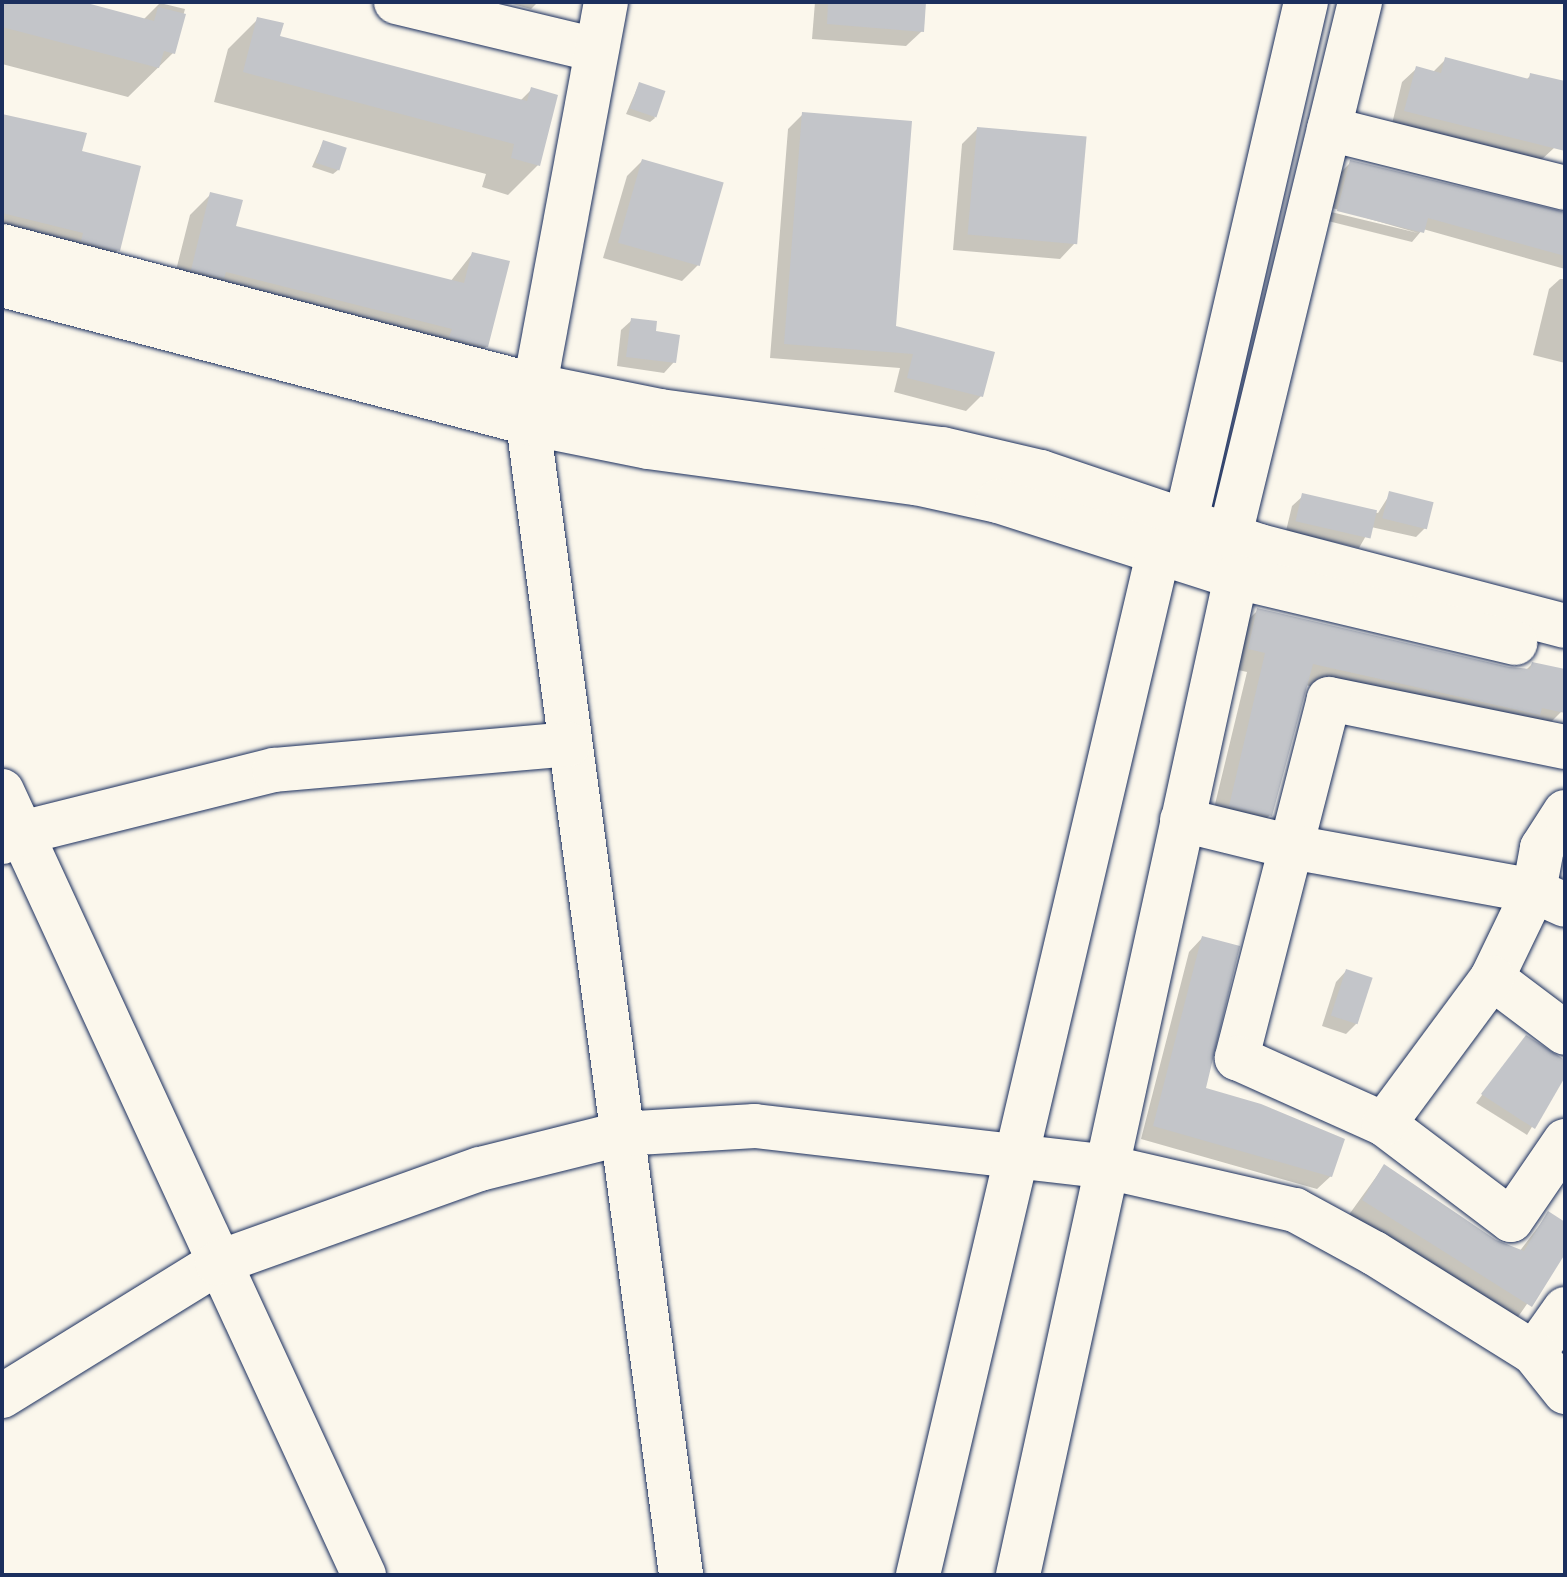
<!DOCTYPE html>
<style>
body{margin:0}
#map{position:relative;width:1567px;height:1577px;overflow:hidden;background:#fbf7ec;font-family:"Indie Flower",sans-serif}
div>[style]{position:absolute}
.shadow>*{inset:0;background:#0003}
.building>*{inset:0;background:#c3c5c9;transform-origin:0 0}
.roads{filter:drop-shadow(0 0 2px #1b2f5e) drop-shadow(0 0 2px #1b2f5e)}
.minor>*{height:44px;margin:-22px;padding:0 22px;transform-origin:22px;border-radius:22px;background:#fbf7ec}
span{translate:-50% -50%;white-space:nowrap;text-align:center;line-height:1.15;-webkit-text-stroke:8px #fbf7ec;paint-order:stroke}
.frame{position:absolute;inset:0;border:4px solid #1b2f5e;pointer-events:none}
</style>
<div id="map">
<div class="shadow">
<i style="clip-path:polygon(2px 2px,75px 2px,143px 20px,160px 3px,185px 9px,173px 53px,128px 97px,2px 64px)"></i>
<i style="clip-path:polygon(505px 2px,538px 2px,531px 9px)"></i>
<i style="clip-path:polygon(815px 2px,924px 2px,922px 31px,906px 46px,812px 39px)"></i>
<i style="clip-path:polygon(258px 19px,278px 37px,520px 101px,532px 89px,538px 165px,508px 195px,482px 187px,486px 174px,214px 102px,228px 49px)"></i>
<i style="clip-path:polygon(1445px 60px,1526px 80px,1531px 75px,1565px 83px,1554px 148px,1540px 161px,1392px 124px,1402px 82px,1416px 69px,1432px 73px)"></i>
<i style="clip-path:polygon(639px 84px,655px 118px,650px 122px,626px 114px)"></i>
<i style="clip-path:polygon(2px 114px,80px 152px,118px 250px,100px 268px,2px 235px)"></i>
<i style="clip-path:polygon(803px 114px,894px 328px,981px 396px,966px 411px,894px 392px,900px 368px,770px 358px,788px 129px)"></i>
<i style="clip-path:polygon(977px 129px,1075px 243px,1060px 259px,953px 250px,962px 144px)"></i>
<i style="clip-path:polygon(323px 142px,338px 170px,333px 174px,312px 167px)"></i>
<i style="clip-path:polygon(642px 161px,698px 265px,682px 281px,603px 258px,627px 176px)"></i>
<i style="clip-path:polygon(1351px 162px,1565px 213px,1565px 269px,1423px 229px,1412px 242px,1328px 221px,1331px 212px,1418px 233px,1332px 208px,1341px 172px)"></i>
<i style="clip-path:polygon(211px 194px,234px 228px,450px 282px,472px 254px,487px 346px,466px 367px,171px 290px,190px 215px)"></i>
<i style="clip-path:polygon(1560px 279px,1565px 279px,1565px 363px,1533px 355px,1549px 289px)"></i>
<i style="clip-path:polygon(632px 320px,654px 333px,674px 362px,664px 373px,617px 366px,621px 330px)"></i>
<i style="clip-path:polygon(1390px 494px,1426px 527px,1416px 537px,1371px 527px,1359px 548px,1286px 531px,1292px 506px,1303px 496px,1378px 513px)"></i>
<i style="clip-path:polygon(1258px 610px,1509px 669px,1526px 670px,1532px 664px,1565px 671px,1562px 711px,1542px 731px,1519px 733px,1305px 685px,1270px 815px,1251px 835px,1210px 825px,1247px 672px,1230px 668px,1238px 630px)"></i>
<i style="clip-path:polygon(1202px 938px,1204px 1089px,1331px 1176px,1317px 1189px,1141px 1139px,1189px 952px)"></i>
<i style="clip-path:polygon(1346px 971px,1356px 1024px,1346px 1034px,1322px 1026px,1336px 982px)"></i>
<i style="clip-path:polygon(1526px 1037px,1565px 1063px,1565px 1072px,1527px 1135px,1476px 1103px)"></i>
<i style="clip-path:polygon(1384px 1166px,1495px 1242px,1519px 1252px,1548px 1214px,1565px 1224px,1565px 1250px,1515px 1321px,1348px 1216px)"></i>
</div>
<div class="building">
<i style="clip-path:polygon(2px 2px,83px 2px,154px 21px,158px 7px,186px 14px,175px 54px,164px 51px,159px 68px,2px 27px)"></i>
<i style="clip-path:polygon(828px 2px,926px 2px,924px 32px,827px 24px)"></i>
<i style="clip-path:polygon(257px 17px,284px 23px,280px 36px,527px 101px,531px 87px,558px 95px,540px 166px,511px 158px,514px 144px,243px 72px)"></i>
<i style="clip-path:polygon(1445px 57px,1529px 79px,1530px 73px,1565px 81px,1565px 151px,1404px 111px,1416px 66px,1441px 73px)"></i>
<i style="left:639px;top:82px;width:28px;height:28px;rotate:19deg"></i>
<i style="clip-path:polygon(802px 112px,912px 121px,896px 326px,995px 352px,983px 397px,907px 378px,913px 354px,784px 344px)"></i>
<i style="clip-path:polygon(2px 114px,87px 133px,82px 151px,141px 166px,120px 251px,81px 241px,83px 233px,2px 213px)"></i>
<i style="left:977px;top:127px;width:110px;height:108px;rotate:5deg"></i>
<i style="left:323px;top:140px;width:25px;height:24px;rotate:18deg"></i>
<i style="left:642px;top:159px;width:85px;height:87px;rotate:16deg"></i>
<i style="clip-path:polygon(1350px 160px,1565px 212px,1565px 256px,1428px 218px,1424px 233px,1337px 211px)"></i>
<i style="clip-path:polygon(210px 192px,243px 200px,236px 226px,464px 283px,472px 252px,510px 261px,488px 347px,449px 337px,452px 329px,226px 272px,224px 278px,191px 270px)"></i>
<i style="clip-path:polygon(631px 318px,657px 321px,656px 331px,680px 335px,676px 363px,626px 357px)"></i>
<i style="left:1389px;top:491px;width:46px;height:28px;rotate:14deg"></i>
<i style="left:1302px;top:493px;width:77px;height:29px;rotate:13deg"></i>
<i style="clip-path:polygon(1257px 608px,1509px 667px,1530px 669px,1532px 662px,1565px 669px,1565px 713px,1542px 708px,1540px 715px,1313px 664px,1272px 816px,1229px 806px,1265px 653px,1248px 649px)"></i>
<i style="clip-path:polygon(1202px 936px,1240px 946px,1206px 1088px,1261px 1104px,1345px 1139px,1332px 1177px,1153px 1126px)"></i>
<i style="left:1346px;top:969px;width:28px;height:49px;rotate:18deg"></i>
<i style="clip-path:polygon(1526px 1035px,1565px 1060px,1565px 1077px,1535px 1129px,1481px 1094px)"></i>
<i style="clip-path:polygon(1384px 1164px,1496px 1240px,1524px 1251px,1548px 1211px,1565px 1222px,1565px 1254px,1532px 1307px,1362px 1200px)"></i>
</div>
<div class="roads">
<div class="minor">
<i style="left:396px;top:2px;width:206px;rotate:13.5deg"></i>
<i style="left:606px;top:2px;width:428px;rotate:100.5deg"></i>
<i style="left:528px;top:423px;width:1162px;rotate:82.43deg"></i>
<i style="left:1329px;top:129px;width:243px;rotate:14deg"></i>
<i style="left:2px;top:246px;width:553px;rotate:14.66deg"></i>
<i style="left:537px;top:386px;width:126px;rotate:11.5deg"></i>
<i style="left:660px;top:411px;width:285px;rotate:7.7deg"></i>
<i style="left:942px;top:449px;width:102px;rotate:13.1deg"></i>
<i style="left:1041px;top:472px;width:231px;rotate:18.7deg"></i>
<i style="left:1260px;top:546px;width:315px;rotate:14.7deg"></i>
<i style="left:2px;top:285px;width:544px;rotate:14.7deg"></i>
<i style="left:528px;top:423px;width:122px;rotate:11.3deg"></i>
<i style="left:648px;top:447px;width:270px;rotate:7.7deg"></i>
<i style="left:916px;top:483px;width:84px;rotate:12.4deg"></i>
<i style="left:998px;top:501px;width:250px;rotate:17.7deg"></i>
<i style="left:1236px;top:577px;width:287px;rotate:13.3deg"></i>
<i style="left:1186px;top:520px;width:532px;rotate:-76.96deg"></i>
<i style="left:1230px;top:535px;width:549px;rotate:-76.29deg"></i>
<i style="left:1565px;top:747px;width:241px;rotate:-168.5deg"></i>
<i style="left:1329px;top:699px;width:371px;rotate:104.4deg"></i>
<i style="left:1237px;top:1058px;width:161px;rotate:24.2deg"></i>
<i style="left:1384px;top:1124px;width:159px;rotate:37.1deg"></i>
<i style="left:1511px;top:1220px;width:96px;rotate:-55.6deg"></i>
<i style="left:2px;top:791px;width:864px;rotate:65.22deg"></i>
<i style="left:1565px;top:812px;width:43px;rotate:122.6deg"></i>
<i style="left:1542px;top:848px;width:44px;rotate:100.5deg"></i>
<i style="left:1534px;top:891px;width:97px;rotate:115.8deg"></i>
<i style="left:1492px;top:978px;width:91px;rotate:37deg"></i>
<i style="left:1182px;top:820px;width:113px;rotate:13.8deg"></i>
<i style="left:1292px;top:847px;width:246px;rotate:10.3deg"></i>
<i style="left:1534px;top:891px;width:34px;rotate:24deg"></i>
<i style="left:2px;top:842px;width:21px;rotate:-25deg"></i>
<i style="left:21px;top:833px;width:261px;rotate:-14deg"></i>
<i style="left:274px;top:770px;width:296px;rotate:-5deg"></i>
<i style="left:1384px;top:1124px;width:182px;rotate:-53.5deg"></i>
<i style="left:1534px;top:1353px;width:54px;rotate:-54.8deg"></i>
<i style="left:2px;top:1396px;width:253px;rotate:-31.7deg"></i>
<i style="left:217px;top:1263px;width:279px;rotate:-19.7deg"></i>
<i style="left:480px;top:1169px;width:144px;rotate:-14deg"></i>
<i style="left:620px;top:1134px;width:135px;rotate:-3.4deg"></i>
<i style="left:755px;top:1126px;width:354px;rotate:6.6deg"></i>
<i style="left:1107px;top:1167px;width:193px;rotate:12.9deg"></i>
<i style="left:1295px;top:1210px;width:90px;rotate:28.6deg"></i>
<i style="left:1374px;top:1253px;width:189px;rotate:32deg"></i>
<i style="left:1534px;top:1353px;width:50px;rotate:51.5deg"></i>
<i style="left:918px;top:1575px;width:1049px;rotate:-76.77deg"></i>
<i style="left:1018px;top:1575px;width:1022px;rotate:-77.68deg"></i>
</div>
</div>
<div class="frame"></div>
</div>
